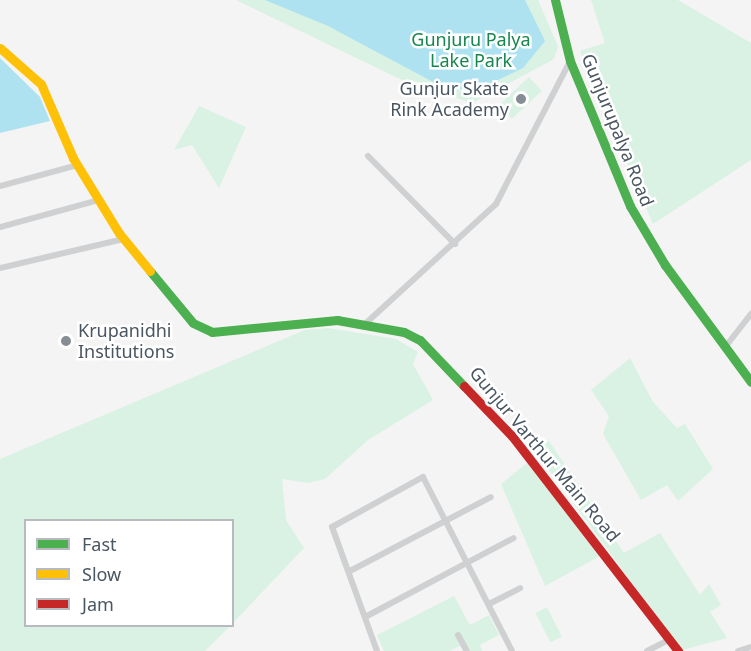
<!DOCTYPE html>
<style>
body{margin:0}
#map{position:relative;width:751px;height:651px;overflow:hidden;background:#f4f4f4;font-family:"Noto Sans",sans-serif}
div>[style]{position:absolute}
.green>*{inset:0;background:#d9f2e3;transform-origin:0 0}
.water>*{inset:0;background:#aee2f0}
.street>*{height:6px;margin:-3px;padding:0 3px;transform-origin:3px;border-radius:3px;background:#ced0d2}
.fast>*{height:9px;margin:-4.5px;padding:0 4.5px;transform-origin:4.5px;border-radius:4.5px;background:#4caf50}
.slow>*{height:9px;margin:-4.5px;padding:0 4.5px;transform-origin:4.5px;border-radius:4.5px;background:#ffc107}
.jam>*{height:9px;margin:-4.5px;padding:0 4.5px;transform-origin:4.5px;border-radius:4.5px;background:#c62828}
.dots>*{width:16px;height:16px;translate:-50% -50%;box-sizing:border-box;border:3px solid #fff;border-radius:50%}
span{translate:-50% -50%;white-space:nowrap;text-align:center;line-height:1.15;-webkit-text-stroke:5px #fff;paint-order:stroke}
.park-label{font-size:18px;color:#17864f}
.poi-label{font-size:18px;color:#4a5661}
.right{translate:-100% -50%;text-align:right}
.left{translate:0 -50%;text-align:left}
.street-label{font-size:18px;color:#4a5661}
.legend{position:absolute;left:24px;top:519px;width:210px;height:108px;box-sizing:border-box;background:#fff;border:2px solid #b7bbc0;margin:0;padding:8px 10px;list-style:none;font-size:18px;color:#4a5661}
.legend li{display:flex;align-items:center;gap:12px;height:30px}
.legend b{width:30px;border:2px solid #b7bbc0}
</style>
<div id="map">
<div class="green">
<i style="clip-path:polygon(236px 0,538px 0,558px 46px,554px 59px,472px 103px,400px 79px)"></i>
<i style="clip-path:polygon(591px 0,678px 0,751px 43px,751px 160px,653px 224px,580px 51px,605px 43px)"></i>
<i style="left:529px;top:77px;width:19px;height:41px;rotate:47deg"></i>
<i style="clip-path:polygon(199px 106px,246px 127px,219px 188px,192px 145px,174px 150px)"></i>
<i style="clip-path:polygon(328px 328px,396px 339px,418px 352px,413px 364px,433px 400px,368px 440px,325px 479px,308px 483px,282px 479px,286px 520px,304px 548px,233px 623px,232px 520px,26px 520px,26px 626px,230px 626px,205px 651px,0 651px,0 459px,305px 330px)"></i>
<i style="clip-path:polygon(630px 358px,653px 402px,677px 428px,685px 424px,713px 469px,678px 501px,667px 485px,641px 500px,603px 434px,609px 416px,591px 390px)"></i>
<i style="clip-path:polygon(549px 441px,624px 553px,660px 533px,700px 595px,709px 584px,721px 605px,710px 612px,727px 638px,682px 650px,534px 450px)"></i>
<i style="clip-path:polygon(527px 463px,600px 556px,545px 586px,501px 484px)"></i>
<i style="clip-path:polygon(454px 596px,470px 625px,489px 615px,499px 635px,480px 645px,482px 651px,463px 651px,460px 646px,450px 651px,384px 651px,377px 635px)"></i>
<i style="left:547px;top:607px;width:33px;height:13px;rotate:63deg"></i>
</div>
<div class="water">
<i style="clip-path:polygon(265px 0,525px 0,545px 41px,523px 68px,473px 92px,435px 83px,328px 26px)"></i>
<i style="clip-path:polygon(0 58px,40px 97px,50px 121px,0 133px)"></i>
</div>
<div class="street">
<i style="left:368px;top:156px;width:124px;rotate:45.3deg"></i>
<i style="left:0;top:186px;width:81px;rotate:-15.1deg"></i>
<i style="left:0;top:227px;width:103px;rotate:-15.3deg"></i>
<i style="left:0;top:268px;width:127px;rotate:-13.2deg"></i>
<i style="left:365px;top:324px;width:178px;rotate:-42.5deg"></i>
<i style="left:496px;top:204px;width:161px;rotate:-62.6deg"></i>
<i style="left:726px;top:346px;width:41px;rotate:-52deg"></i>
<i style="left:350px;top:571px;width:159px;rotate:-27.7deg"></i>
<i style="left:489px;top:604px;width:35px;rotate:-27deg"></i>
<i style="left:367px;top:616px;width:166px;rotate:-28deg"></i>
<i style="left:458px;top:635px;width:18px;rotate:61deg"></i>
<i style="left:377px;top:651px;width:132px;rotate:-109.9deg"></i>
<i style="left:332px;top:527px;width:104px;rotate:-28.8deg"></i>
<i style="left:423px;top:477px;width:195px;rotate:62.9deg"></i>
<i style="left:647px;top:651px;width:25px;rotate:-27deg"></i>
<i style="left:738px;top:651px;width:14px;rotate:-17deg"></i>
</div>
<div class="fast">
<i style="left:555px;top:0;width:63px;rotate:76.2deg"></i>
<i style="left:570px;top:61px;width:157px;rotate:67.5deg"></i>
<i style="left:630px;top:206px;width:69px;rotate:59.3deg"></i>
<i style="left:665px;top:265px;width:145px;rotate:53.7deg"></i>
<i style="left:150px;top:271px;width:67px;rotate:50.4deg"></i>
<i style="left:193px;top:323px;width:21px;rotate:25deg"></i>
<i style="left:212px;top:332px;width:126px;rotate:-5.5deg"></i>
<i style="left:337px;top:320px;width:68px;rotate:10.2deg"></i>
<i style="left:404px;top:332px;width:18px;rotate:27deg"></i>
<i style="left:420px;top:340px;width:64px;rotate:46.3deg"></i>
</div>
<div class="slow">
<i style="left:0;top:48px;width:55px;rotate:41.3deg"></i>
<i style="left:41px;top:84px;width:81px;rotate:66.6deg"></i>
<i style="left:73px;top:158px;width:88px;rotate:58.5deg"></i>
<i style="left:119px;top:233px;width:49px;rotate:50.8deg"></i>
</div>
<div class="jam">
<i style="left:464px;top:386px;width:69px;rotate:46.2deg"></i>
<i style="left:512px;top:436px;width:272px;rotate:52.3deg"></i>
</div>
<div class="dots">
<i style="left:521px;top:99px;background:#868d94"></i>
<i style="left:66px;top:341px;background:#868d94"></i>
</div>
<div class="park-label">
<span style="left:471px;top:50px">Gunjuru Palya<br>Lake Park</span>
</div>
<div class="poi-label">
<span class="right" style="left:509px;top:99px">Gunjur Skate<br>Rink Academy</span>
<span class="left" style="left:78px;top:341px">Krupanidhi<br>Institutions</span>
</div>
<div class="street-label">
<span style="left:618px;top:130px;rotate:68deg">Gunjurupalya Road</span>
<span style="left:545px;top:454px;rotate:50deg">Gunjur Varthur Main Road</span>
</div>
<ul class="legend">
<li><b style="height:8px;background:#4caf50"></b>Fast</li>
<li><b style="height:8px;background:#ffc107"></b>Slow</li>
<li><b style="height:8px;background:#c62828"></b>Jam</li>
</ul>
</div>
